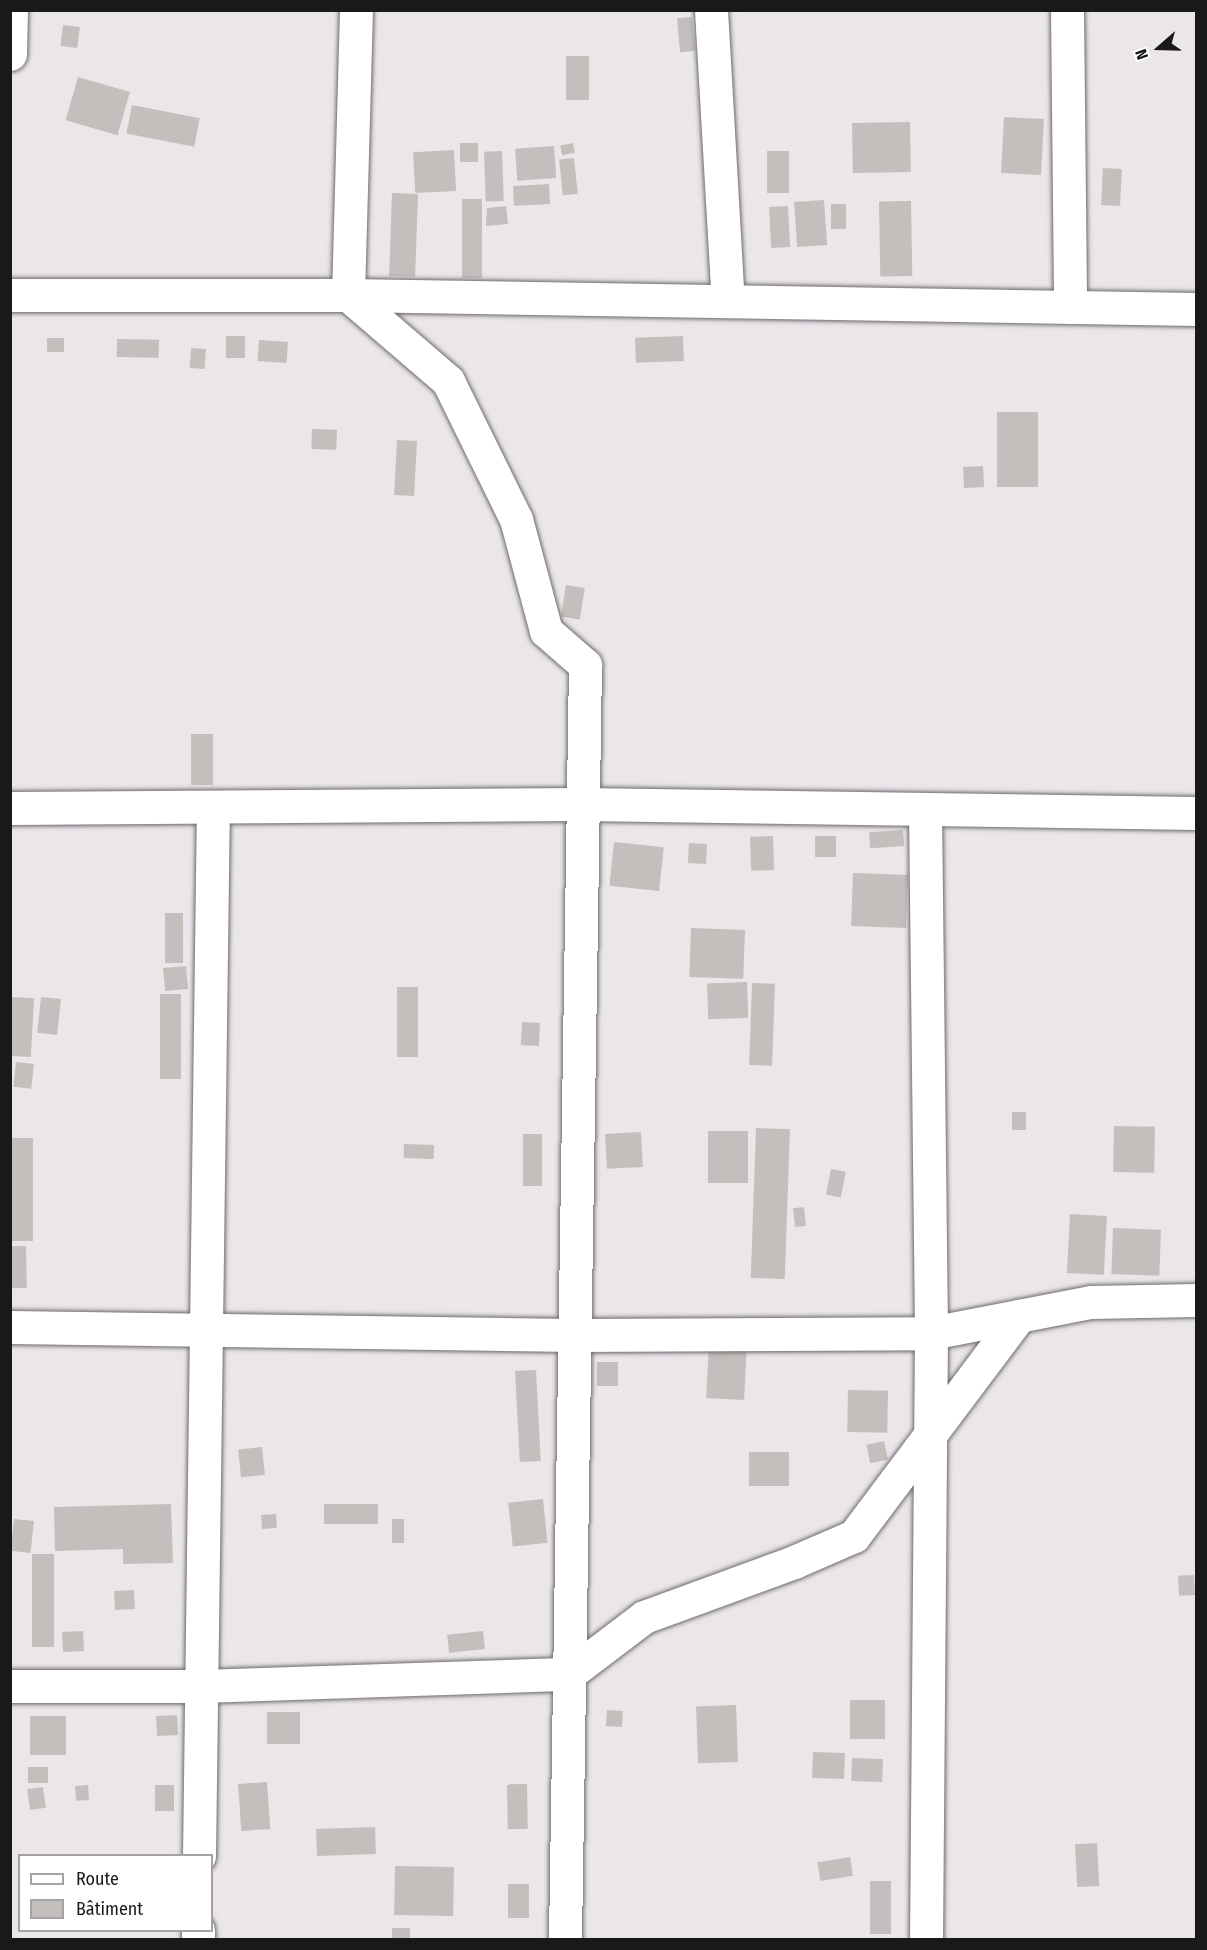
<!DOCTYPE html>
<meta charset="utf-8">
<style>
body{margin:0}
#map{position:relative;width:1207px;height:1950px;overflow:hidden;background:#eae6ea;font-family:"Fira Sans Condensed",sans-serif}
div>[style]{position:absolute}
.building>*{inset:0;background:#c4bfbd;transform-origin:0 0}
.roads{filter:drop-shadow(0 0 2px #6e6a6e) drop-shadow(0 0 2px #6e6a6e)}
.minor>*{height:33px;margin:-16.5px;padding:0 16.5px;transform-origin:16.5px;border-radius:16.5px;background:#fff}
span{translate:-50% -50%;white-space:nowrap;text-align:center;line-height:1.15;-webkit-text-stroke:5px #fff;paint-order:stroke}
.frame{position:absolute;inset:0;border:12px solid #1a191a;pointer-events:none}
.legend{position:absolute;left:18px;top:1854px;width:195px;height:78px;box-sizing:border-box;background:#fff;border:2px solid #a3a3a3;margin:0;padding:8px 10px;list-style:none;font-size:18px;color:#1a191a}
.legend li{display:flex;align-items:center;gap:12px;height:30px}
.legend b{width:30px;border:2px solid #a3a3a3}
.north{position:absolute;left:1129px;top:18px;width:60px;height:60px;-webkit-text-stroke:4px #fff;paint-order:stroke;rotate:250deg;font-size:16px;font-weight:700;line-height:24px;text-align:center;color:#1a191a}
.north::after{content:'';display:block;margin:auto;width:21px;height:27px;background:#1a191a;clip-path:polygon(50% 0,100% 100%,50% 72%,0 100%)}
</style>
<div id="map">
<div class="building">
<i style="left:692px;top:17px;width:34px;height:15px;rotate:85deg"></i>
<i style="left:63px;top:25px;width:17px;height:21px;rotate:7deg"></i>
<i style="left:566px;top:56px;width:23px;height:44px"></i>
<i style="left:78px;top:77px;width:54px;height:45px;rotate:16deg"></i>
<i style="left:132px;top:105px;width:69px;height:29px;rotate:11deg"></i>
<i style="left:1004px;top:117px;width:40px;height:56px;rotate:3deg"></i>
<i style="left:910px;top:122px;width:50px;height:58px;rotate:89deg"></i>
<i style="left:460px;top:143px;width:18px;height:19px"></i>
<i style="left:573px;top:143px;width:10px;height:13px;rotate:79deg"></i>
<i style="left:554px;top:146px;width:32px;height:39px;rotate:86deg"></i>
<i style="left:454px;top:150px;width:41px;height:41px;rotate:87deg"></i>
<i style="left:502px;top:151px;width:50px;height:18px;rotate:88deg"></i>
<i style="left:767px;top:151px;width:22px;height:42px"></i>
<i style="left:574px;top:158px;width:36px;height:15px;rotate:84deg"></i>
<i style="left:1103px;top:168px;width:19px;height:37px;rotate:3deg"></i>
<i style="left:549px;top:184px;width:20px;height:36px;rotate:87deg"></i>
<i style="left:392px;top:193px;width:26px;height:83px;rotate:2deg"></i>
<i style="left:462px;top:199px;width:20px;height:79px"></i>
<i style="left:824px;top:200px;width:45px;height:30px;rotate:86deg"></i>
<i style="left:911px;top:201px;width:75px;height:32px;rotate:89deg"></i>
<i style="left:831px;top:204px;width:15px;height:25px"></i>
<i style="clip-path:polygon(506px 206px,508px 224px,486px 226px,487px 208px)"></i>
<i style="left:788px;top:206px;width:41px;height:19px;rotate:87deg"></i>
<i style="left:226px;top:336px;width:19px;height:22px"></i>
<i style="left:683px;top:336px;width:25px;height:48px;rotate:88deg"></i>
<i style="left:47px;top:338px;width:17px;height:14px"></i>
<i style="left:117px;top:339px;width:42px;height:18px;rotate:1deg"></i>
<i style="left:259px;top:340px;width:29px;height:21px;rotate:4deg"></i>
<i style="left:191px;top:348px;width:15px;height:20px;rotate:4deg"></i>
<i style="left:997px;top:412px;width:41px;height:75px"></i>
<i style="left:312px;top:429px;width:25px;height:20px;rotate:2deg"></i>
<i style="left:397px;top:440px;width:20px;height:55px;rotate:3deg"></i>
<i style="left:983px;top:466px;width:21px;height:20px;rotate:87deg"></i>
<i style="left:566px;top:585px;width:19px;height:32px;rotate:9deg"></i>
<i style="left:191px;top:734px;width:22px;height:51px"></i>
<i style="left:903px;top:830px;width:16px;height:34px;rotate:86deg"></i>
<i style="left:773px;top:836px;width:34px;height:23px;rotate:88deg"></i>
<i style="left:815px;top:836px;width:21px;height:21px"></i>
<i style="left:614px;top:842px;width:50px;height:44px;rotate:6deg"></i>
<i style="left:689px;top:843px;width:18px;height:20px;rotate:3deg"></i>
<i style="left:853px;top:873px;width:55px;height:53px;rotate:2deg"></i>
<i style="left:165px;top:913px;width:18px;height:50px"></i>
<i style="left:691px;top:928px;width:54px;height:49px;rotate:2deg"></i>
<i style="left:186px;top:966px;width:23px;height:23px;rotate:85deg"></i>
<i style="left:747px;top:982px;width:36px;height:40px;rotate:88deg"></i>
<i style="left:752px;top:983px;width:23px;height:82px;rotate:2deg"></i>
<i style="left:397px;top:987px;width:21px;height:70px"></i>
<i style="left:160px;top:994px;width:21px;height:85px"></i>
<i style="left:12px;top:997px;width:22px;height:59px;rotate:3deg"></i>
<i style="left:41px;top:997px;width:20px;height:36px;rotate:6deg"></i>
<i style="left:522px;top:1022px;width:18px;height:23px;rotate:3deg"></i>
<i style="left:16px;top:1062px;width:18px;height:25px;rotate:6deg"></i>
<i style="left:1012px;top:1112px;width:14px;height:18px"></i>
<i style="left:1114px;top:1126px;width:41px;height:46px;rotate:1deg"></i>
<i style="left:756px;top:1128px;width:34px;height:150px;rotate:2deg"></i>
<i style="left:708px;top:1131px;width:40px;height:52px"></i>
<i style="left:641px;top:1132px;width:35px;height:36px;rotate:87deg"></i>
<i style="left:523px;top:1134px;width:19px;height:52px"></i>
<i style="left:10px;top:1138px;width:23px;height:103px"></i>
<i style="left:404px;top:1144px;width:30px;height:14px;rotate:2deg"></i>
<i style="left:831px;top:1169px;width:15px;height:26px;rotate:11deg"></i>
<i style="left:804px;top:1207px;width:19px;height:11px;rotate:84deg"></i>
<i style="left:1070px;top:1214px;width:37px;height:59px;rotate:3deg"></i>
<i style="left:1113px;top:1228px;width:48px;height:46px;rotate:2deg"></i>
<i style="left:26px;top:1246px;width:42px;height:16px;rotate:89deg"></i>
<i style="left:709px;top:1343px;width:38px;height:55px;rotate:3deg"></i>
<i style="left:597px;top:1362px;width:21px;height:24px"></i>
<i style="left:536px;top:1370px;width:91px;height:21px;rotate:87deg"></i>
<i style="left:848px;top:1390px;width:40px;height:42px;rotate:1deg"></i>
<i style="left:884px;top:1441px;width:19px;height:18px;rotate:78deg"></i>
<i style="left:262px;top:1447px;width:28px;height:24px;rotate:84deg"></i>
<i style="left:749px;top:1452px;width:40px;height:34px"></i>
<i style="left:543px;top:1499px;width:44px;height:35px;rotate:84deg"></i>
<i style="clip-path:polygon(171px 1504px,173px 1563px,123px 1564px,123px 1549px,55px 1551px,54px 1507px)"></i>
<i style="left:324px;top:1504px;width:54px;height:20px"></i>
<i style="left:276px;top:1514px;width:14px;height:15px;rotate:86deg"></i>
<i style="left:14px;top:1519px;width:20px;height:32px;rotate:6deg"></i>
<i style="left:392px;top:1519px;width:12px;height:24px"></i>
<i style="left:32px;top:1554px;width:22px;height:93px"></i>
<i style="left:1194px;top:1575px;width:20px;height:16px;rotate:87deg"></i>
<i style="left:134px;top:1590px;width:19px;height:20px;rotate:87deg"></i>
<i style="left:83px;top:1631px;width:20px;height:21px;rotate:87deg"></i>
<i style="left:483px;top:1631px;width:18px;height:36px;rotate:84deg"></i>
<i style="left:850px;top:1700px;width:35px;height:39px"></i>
<i style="left:736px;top:1705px;width:57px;height:40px;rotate:88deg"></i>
<i style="left:607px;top:1710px;width:16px;height:16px;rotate:4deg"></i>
<i style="left:267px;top:1712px;width:33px;height:32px"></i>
<i style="left:177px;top:1715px;width:20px;height:21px;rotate:87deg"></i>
<i style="left:30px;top:1716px;width:36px;height:39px"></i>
<i style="left:813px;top:1752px;width:32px;height:26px;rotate:2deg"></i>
<i style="left:852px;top:1758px;width:31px;height:23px;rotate:2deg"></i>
<i style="left:48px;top:1767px;width:16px;height:20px;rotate:90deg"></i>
<i style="left:267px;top:1782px;width:47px;height:29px;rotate:86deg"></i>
<i style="left:527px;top:1784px;width:45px;height:20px;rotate:89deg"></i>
<i style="left:88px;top:1785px;width:15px;height:13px;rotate:86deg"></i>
<i style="left:155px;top:1785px;width:19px;height:26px"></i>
<i style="left:43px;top:1787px;width:21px;height:16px;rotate:82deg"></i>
<i style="left:375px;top:1827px;width:27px;height:59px;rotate:88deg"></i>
<i style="left:1097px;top:1843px;width:43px;height:22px;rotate:87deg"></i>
<i style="left:850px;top:1857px;width:19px;height:33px;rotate:81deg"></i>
<i style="left:395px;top:1866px;width:59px;height:49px;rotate:1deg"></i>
<i style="left:870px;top:1881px;width:21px;height:53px"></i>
<i style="left:508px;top:1884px;width:21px;height:34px"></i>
<i style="left:410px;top:1928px;width:12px;height:18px;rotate:90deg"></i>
</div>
<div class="roads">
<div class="minor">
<i style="left:356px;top:10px;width:285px;rotate:91.6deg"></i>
<i style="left:348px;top:295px;width:132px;rotate:40.7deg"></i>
<i style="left:448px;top:381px;width:154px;rotate:63.8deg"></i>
<i style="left:516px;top:519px;width:116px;rotate:75deg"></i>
<i style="left:546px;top:631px;width:52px;rotate:41.1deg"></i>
<i style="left:585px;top:665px;width:1275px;rotate:90.9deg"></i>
<i style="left:711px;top:10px;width:291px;rotate:86.7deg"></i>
<i style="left:1067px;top:10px;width:297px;rotate:89.4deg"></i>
<i style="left:10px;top:54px;width:44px;rotate:-88.7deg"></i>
<i style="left:10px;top:295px;width:338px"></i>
<i style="left:348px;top:295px;width:848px;rotate:0.95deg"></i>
<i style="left:10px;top:808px;width:573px;rotate:-0.4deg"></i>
<i style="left:583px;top:804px;width:613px;rotate:0.84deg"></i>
<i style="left:925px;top:809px;width:524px;rotate:89.34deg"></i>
<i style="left:931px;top:1333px;width:607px;rotate:90.47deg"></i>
<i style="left:10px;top:1327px;width:565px;rotate:0.81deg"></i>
<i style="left:575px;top:1335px;width:356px;rotate:-0.3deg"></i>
<i style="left:931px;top:1333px;width:163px;rotate:-11deg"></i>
<i style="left:1091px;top:1302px;width:105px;rotate:-1.1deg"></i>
<i style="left:10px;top:1686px;width:191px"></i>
<i style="left:201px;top:1686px;width:368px;rotate:-1.9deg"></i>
<i style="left:569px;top:1674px;width:94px;rotate:-37.2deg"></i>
<i style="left:644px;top:1617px;width:160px;rotate:-20.1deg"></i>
<i style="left:794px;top:1562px;width:65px;rotate:-23.4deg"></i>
<i style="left:854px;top:1536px;width:275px;rotate:-53.1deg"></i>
<i style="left:199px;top:1856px;width:1049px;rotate:-89.24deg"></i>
<i style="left:198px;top:1940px;width:10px;rotate:-90deg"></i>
</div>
</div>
<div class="frame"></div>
<ul class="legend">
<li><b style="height:8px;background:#fff"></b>Route</li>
<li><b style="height:16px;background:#c4bfbd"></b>Bâtiment</li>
</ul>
<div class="north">N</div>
</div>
